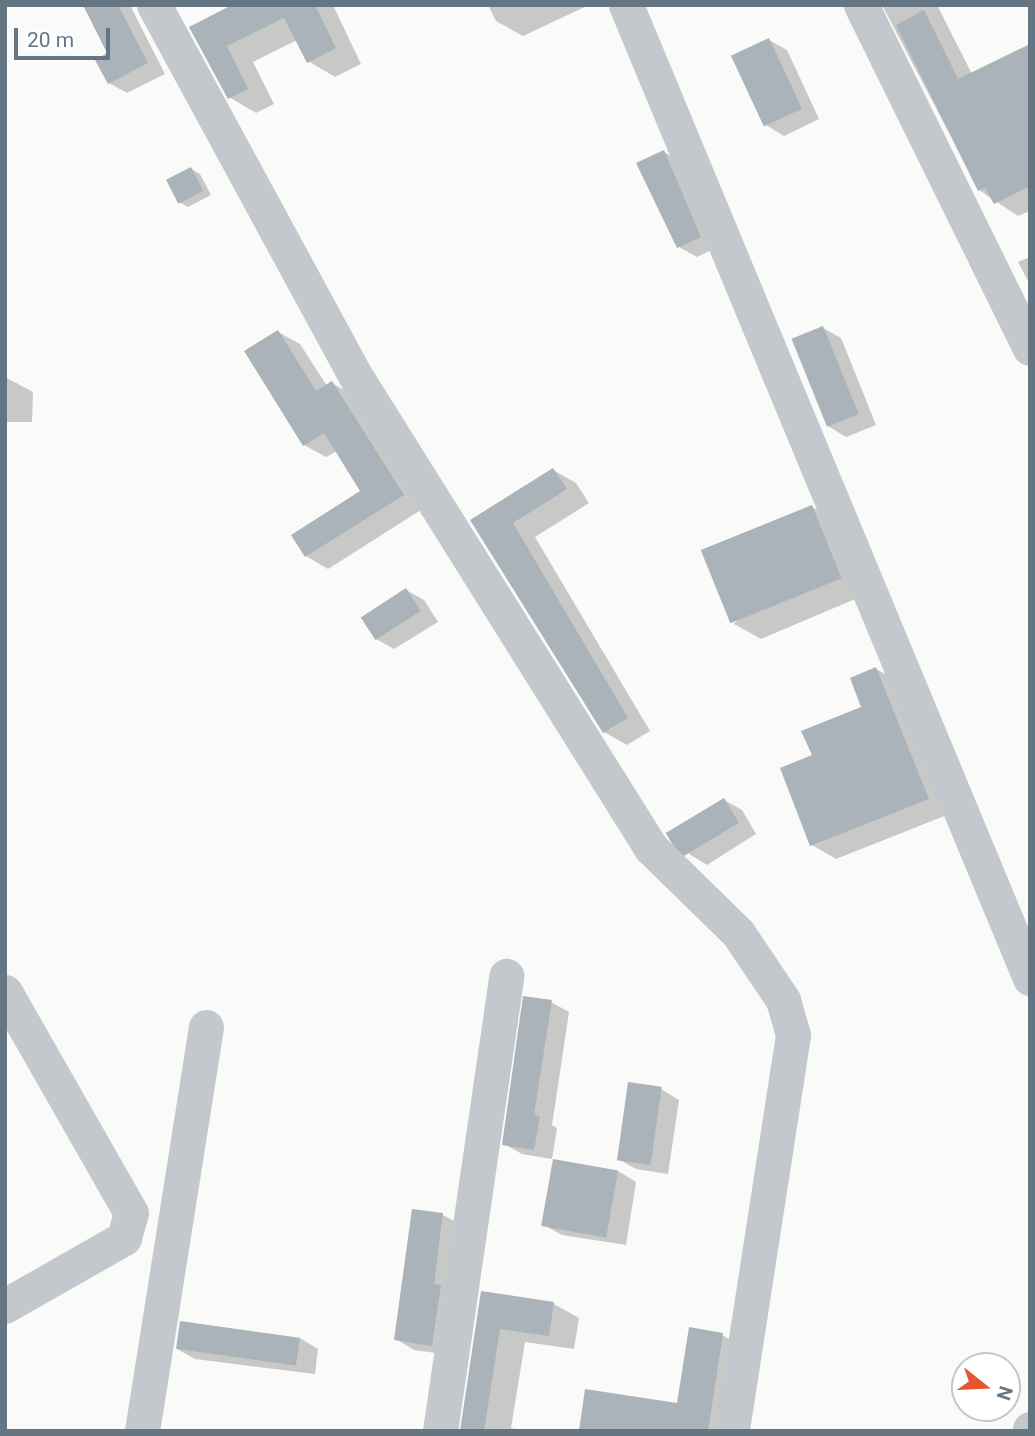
<!DOCTYPE html>
<style>
body{margin:0}
#map{position:relative;width:1035px;height:1436px;overflow:hidden;background:#fafaf8;font-family:Roboto,sans-serif}
div>[style]{position:absolute}
.shadow>*{inset:0;background:#0003}
.building>*{inset:0;background:#aab3b9;transform-origin:0 0}
.minor>*{height:35px;margin:-17.5px;padding:0 17.5px;transform-origin:17.5px;border-radius:17.5px;background:#c3c8cc}
span{translate:-50% -50%;white-space:nowrap;text-align:center;line-height:1.15;-webkit-text-stroke:7px #fff;paint-order:stroke}
.frame{position:absolute;inset:0;border:7px solid #657683;pointer-events:none}
.north{position:absolute;left:951px;top:1352px;width:70px;height:70px;box-sizing:border-box;background:#fff;border:2px solid #c1c8cd;border-radius:50%;rotate:108deg;font-size:19px;font-weight:700;line-height:28px;text-align:center;color:#657683}
.north::after{content:'';display:block;margin:auto;width:24px;height:32px;background:#e4572e;clip-path:polygon(50% 0,100% 100%,50% 72%,0 100%)}
.scale{position:absolute;left:14px;top:28px;width:96px;height:32px;box-sizing:border-box;border:4px solid #657683;border-top:0;padding-left:9px;font-size:21px;line-height:24px;white-space:nowrap;color:#657683;-webkit-text-stroke:5px #fff;paint-order:stroke}
</style>
<div id="map">
<div class="shadow">
<i style="clip-path:polygon(85px 5px,130px 5px,165px 74px,127px 93px,109px 83px,109px 54px)"></i>
<i style="clip-path:polygon(236px 5px,333px 5px,361px 64px,335px 77px,308px 61px,297px 40px,253px 62px,274px 104px,256px 113px,229px 97px,191px 27px)"></i>
<i style="clip-path:polygon(488px 5px,589px 5px,523px 36px,496px 21px)"></i>
<i style="clip-path:polygon(882px 5px,937px 5px,972px 74px,1030px 52px,1030px 211px,1018px 216px,979px 190px)"></i>
<i style="clip-path:polygon(769px 40px,787px 50px,819px 119px,784px 136px,766px 125px)"></i>
<i style="clip-path:polygon(664px 152px,682px 162px,718px 247px,697px 257px,679px 247px)"></i>
<i style="clip-path:polygon(191px 169px,200px 174px,211px 195px,188px 207px,179px 202px)"></i>
<i style="clip-path:polygon(1030px 257px,1030px 285px,1018px 262px)"></i>
<i style="clip-path:polygon(823px 328px,841px 338px,876px 425px,846px 437px,828px 426px)"></i>
<i style="clip-path:polygon(278px 332px,300px 344px,327px 386px,332px 383px,354px 396px,424px 508px,328px 569px,306px 556px,363px 492px,337px 451px,326px 457px,304px 445px)"></i>
<i style="clip-path:polygon(5px 377px,33px 392px,32px 422px,5px 422px)"></i>
<i style="clip-path:polygon(553px 470px,576px 483px,589px 503px,535px 537px,650px 731px,627px 745px,604px 732px,472px 521px)"></i>
<i style="clip-path:polygon(812px 507px,839px 523px,867px 594px,761px 639px,734px 624px)"></i>
<i style="clip-path:polygon(406px 590px,424px 600px,438px 622px,394px 649px,376px 639px)"></i>
<i style="clip-path:polygon(876px 669px,901px 683px,952px 813px,836px 859px,812px 845px,814px 756px,863px 708px)"></i>
<i style="clip-path:polygon(724px 800px,742px 810px,756px 834px,707px 865px,689px 854px)"></i>
<i style="clip-path:polygon(551px 1002px,569px 1012px,552px 1125px,557px 1128px,552px 1159px,522px 1154px,504px 1144px)"></i>
<i style="clip-path:polygon(661px 1089px,679px 1100px,668px 1174px,636px 1169px,618px 1159px)"></i>
<i style="clip-path:polygon(618px 1171px,636px 1182px,626px 1245px,562px 1235px,544px 1225px)"></i>
<i style="clip-path:polygon(414px 1211px,443px 1215px,461px 1225px,450px 1355px,414px 1350px,396px 1339px)"></i>
<i style="clip-path:polygon(482px 1293px,554px 1304px,579px 1318px,574px 1349px,525px 1342px,511px 1428px,525px 1431px,462px 1431px)"></i>
<i style="clip-path:polygon(722px 1335px,747px 1349px,735px 1431px,676px 1431px)"></i>
<i style="clip-path:polygon(300px 1338px,318px 1349px,315px 1374px,195px 1359px,177px 1349px)"></i>
</div>
<div class="building">
<i style="clip-path:polygon(83px 5px,118px 5px,148px 63px,108px 84px,95px 60px,107px 53px)"></i>
<i style="clip-path:polygon(232px 5px,315px 5px,336px 48px,307px 63px,284px 18px,227px 46px,248px 89px,228px 99px,189px 27px)"></i>
<i style="clip-path:polygon(924px 10px,958px 79px,1030px 44px,1030px 186px,994px 204px,985px 188px,978px 191px,896px 25px)"></i>
<i style="left:769px;top:38px;width:78px;height:42px;rotate:65deg"></i>
<i style="clip-path:polygon(664px 150px,701px 237px,677px 248px,636px 163px)"></i>
<i style="left:191px;top:167px;width:27px;height:28px;rotate:63deg"></i>
<i style="left:823px;top:326px;width:95px;height:34px;rotate:68deg"></i>
<i style="clip-path:polygon(278px 330px,316px 391px,332px 381px,404px 495px,305px 557px,291px 535px,360px 491px,324px 433px,303px 446px,244px 351px)"></i>
<i style="clip-path:polygon(553px 468px,567px 489px,513px 523px,628px 718px,603px 733px,470px 520px)"></i>
<i style="left:812px;top:505px;width:79px;height:120px;rotate:68deg"></i>
<i style="left:406px;top:588px;width:27px;height:54px;rotate:57deg"></i>
<i style="clip-path:polygon(876px 667px,929px 799px,810px 846px,780px 768px,812px 755px,801px 731px,861px 707px,850px 678px)"></i>
<i style="left:724px;top:798px;width:29px;height:68px;rotate:59deg"></i>
<i style="clip-path:polygon(523px 996px,552px 1000px,534px 1115px,540px 1116px,534px 1150px,502px 1145px)"></i>
<i style="left:628px;top:1082px;width:34px;height:79px;rotate:8deg"></i>
<i style="left:553px;top:1159px;width:66px;height:68px;rotate:10deg"></i>
<i style="clip-path:polygon(412px 1209px,443px 1213px,434px 1284px,441px 1285px,432px 1346px,394px 1340px)"></i>
<i style="clip-path:polygon(481px 1291px,554px 1302px,549px 1336px,500px 1329px,484px 1431px,460px 1431px)"></i>
<i style="left:180px;top:1321px;width:121px;height:28px;rotate:8deg"></i>
<i style="clip-path:polygon(689px 1327px,723px 1333px,708px 1431px,579px 1431px,585px 1389px,677px 1403px)"></i>
</div>
<div class="minor">
<i style="left:154px;top:5px;width:427px;rotate:61.5deg"></i>
<i style="left:358px;top:380px;width:552px;rotate:57.95deg"></i>
<i style="left:651px;top:848px;width:122px;rotate:44.3deg"></i>
<i style="left:738px;top:933px;width:81px;rotate:56.1deg"></i>
<i style="left:783px;top:1000px;width:36px;rotate:74deg"></i>
<i style="left:793px;top:1035px;width:401px;rotate:98.8deg"></i>
<i style="left:626px;top:5px;width:1054px;rotate:67.45deg"></i>
<i style="left:861px;top:5px;width:382px;rotate:63.8deg"></i>
<i style="left:5px;top:992px;width:254px;rotate:60.3deg"></i>
<i style="left:131px;top:1213px;width:26px;rotate:106deg"></i>
<i style="left:124px;top:1238px;width:137px;rotate:150.3deg"></i>
<i style="left:142px;top:1431px;width:409px;rotate:-81deg"></i>
<i style="left:440px;top:1431px;width:460px;rotate:-81.7deg"></i>
<i style="left:1030px;top:1431px;width:2px;rotate:-90deg"></i>
</div>
<div class="frame"></div>
<div class="north">N</div>
<div class="scale">20 m</div>
</div>
